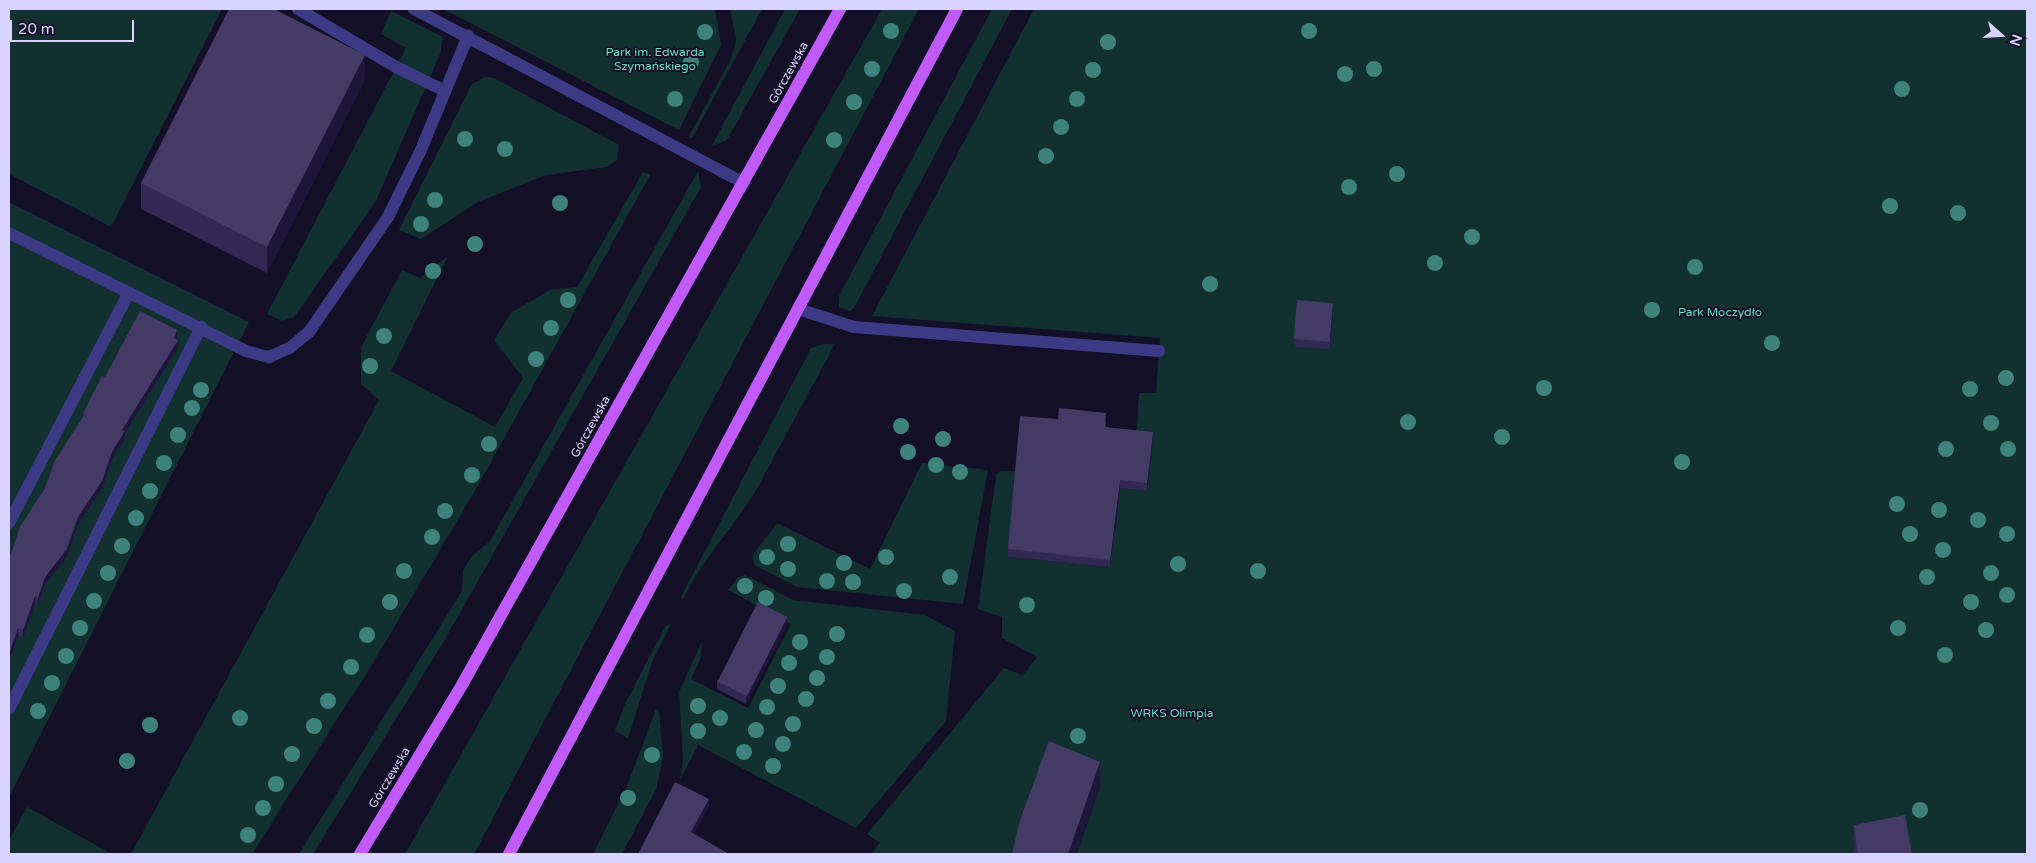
<!DOCTYPE html>
<meta charset="utf-8">
<style>
body{margin:0}
#map{position:relative;width:2036px;height:863px;overflow:hidden;background:#130f26;font-family:"Varela Round",sans-serif}
div>[style]{position:absolute}
.green>*{inset:0;background:#12302f}
.minor>*{height:12px;margin:-6px;padding:0 6px;transform-origin:6px;border-radius:6px;background:#3d3a85}
.major>*{height:12px;margin:-6px;padding:0 6px;transform-origin:6px;border-radius:6px;background:#c25bff}
.trees>*{width:16px;height:16px;margin:-8px;border-radius:50%;background:#3d827b}
.wall>*{inset:0;background:#312854}
.shaded-wall>*{inset:0;background:#1d163a}
.building>*{inset:0;background:#433a66;transform-origin:0 0}
span{translate:-50% -50%;white-space:nowrap;text-align:center;line-height:1.15;-webkit-text-stroke:4px #130f26;paint-order:stroke}
.park-label{font-size:12px;color:#5fe0c0}
.street-label{font-size:12px;color:#d9d4ff}
.frame{position:absolute;inset:0;border:10px solid #d9d4ff;pointer-events:none}
.north{position:absolute;left:1976px;top:10px;width:50px;height:50px;-webkit-text-stroke:4px #130f26;paint-order:stroke;rotate:109deg;font-size:14px;font-weight:700;line-height:20px;text-align:center;color:#d9d4ff}
.north::after{content:'';display:block;margin:auto;width:18px;height:22px;background:#d9d4ff;clip-path:polygon(50% 0,100% 100%,50% 72%,0 100%)}
.scale{position:absolute;left:10px;top:20px;width:124px;height:22px;box-sizing:border-box;border:2px solid #d9d4ff;border-top:0;padding-left:6px;font-size:15px;line-height:18px;white-space:nowrap;color:#d9d4ff;-webkit-text-stroke:4px #130f26;paint-order:stroke}
</style>
<div id="map">
<div class="green">
<i style="clip-path:polygon(9px 9px,222px 9px,111px 227px,9px 174px)"></i>
<i style="clip-path:polygon(443px 9px,715px 9px,721px 45px,679px 130px)"></i>
<i style="clip-path:polygon(730px 9px,762px 9px,692px 138px,689px 136px,731px 59px,736px 40px)"></i>
<i style="clip-path:polygon(785px 9px,800px 9px,727px 140px,711px 147px)"></i>
<i style="clip-path:polygon(882px 9px,919px 9px,474px 854px,405px 854px)"></i>
<i style="clip-path:polygon(992px 9px,1012px 9px,854px 308px,850px 311px,839px 307px,839px 296px)"></i>
<i style="clip-path:polygon(1034px 9px,2027px 9px,2027px 854px,871px 854px,880px 843px,867px 834px,1004px 668px,1023px 675px,1037px 657px,1002px 638px,1002px 617px,978px 609px,996px 475px,1000px 471px,1016px 471px,1008px 557px,1110px 567px,1097px 530px,1115px 532px,1120px 488px,1147px 491px,1153px 440px,1136px 438px,1139px 393px,1156px 393px,1160px 338px,872px 316px)"></i>
<i style="clip-path:polygon(391px 11px,443px 37px,440px 54px,375px 203px,294px 317px,282px 321px,267px 314px,406px 48px,381px 34px)"></i>
<i style="clip-path:polygon(485px 77px,494px 78px,619px 145px,617px 160px,607px 167px,546px 175px,478px 202px,421px 239px,399px 230px,472px 84px)"></i>
<i style="clip-path:polygon(698px 171px,701px 187px,444px 641px,313px 854px,299px 854px,462px 591px,463px 570px,471px 557px,490px 541px)"></i>
<i style="clip-path:polygon(643px 172px,650px 175px,476px 489px,376px 658px,252px 854px,131px 854px,379px 400px,361px 384px,361px 347px,402px 270px,420px 278px,448px 256px,391px 371px,495px 427px,523px 378px,494px 340px,512px 312px,550px 290px,577px 287px)"></i>
<i style="clip-path:polygon(9px 202px,249px 322px,9px 797px)"></i>
<i style="clip-path:polygon(824px 344px,835px 344px,753px 496px,698px 572px,683px 599px,681px 597px,811px 348px)"></i>
<i style="clip-path:polygon(922px 463px,988px 470px,963px 604px,797px 587px,754px 565px,752px 556px,777px 523px,870px 569px)"></i>
<i style="clip-path:polygon(745px 575px,793px 600px,925px 615px,955px 631px,946px 721px,856px 828px,698px 745px,680px 780px,683px 760px,679px 692px,702px 641px,701px 657px,691px 679px,748px 708px,791px 624px,728px 590px,737px 578px)"></i>
<i style="clip-path:polygon(671px 624px,652px 662px,628px 738px,615px 731px,624px 706px,666px 625px)"></i>
<i style="clip-path:polygon(656px 709px,659px 710px,663px 756px,657px 787px,622px 854px,593px 854px,627px 786px)"></i>
<i style="clip-path:polygon(27px 807px,112px 854px,9px 854px,9px 840px)"></i>
</div>
<div class="minor">
<i style="left:298px;top:9px;width:114px;rotate:30.6deg"></i>
<i style="left:396px;top:67px;width:55px;rotate:26.1deg"></i>
<i style="left:414px;top:9px;width:373px;rotate:27.8deg"></i>
<i style="left:9px;top:233px;width:265px;rotate:26.5deg"></i>
<i style="left:246px;top:351px;width:24px;rotate:15deg"></i>
<i style="left:269px;top:357px;width:24px;rotate:-24deg"></i>
<i style="left:291px;top:347px;width:23px;rotate:-40deg"></i>
<i style="left:309px;top:332px;width:140px;rotate:-55.5deg"></i>
<i style="left:388px;top:217px;width:72px;rotate:-63.8deg"></i>
<i style="left:420px;top:152px;width:126px;rotate:-67.5deg"></i>
<i style="left:798px;top:309px;width:59px;rotate:17.8deg"></i>
<i style="left:854px;top:327px;width:306px;rotate:4.5deg"></i>
<i style="left:9px;top:523px;width:260px;rotate:-62.5deg"></i>
<i style="left:9px;top:709px;width:428px;rotate:-63.3deg"></i>
</div>
<div class="major">
<i style="left:360px;top:854px;width:200px;rotate:-58.9deg"></i>
<i style="left:463px;top:683px;width:772px;rotate:-60.78deg"></i>
<i style="left:509px;top:854px;width:956px;rotate:-62.07deg"></i>
</div>
<div class="trees">
<i style="left:891px;top:31px"></i>
<i style="left:1309px;top:31px"></i>
<i style="left:705px;top:32px"></i>
<i style="left:1108px;top:42px"></i>
<i style="left:691px;top:62px"></i>
<i style="left:872px;top:69px"></i>
<i style="left:1374px;top:69px"></i>
<i style="left:1093px;top:70px"></i>
<i style="left:1345px;top:74px"></i>
<i style="left:1902px;top:89px"></i>
<i style="left:675px;top:99px"></i>
<i style="left:1077px;top:99px"></i>
<i style="left:854px;top:102px"></i>
<i style="left:1061px;top:127px"></i>
<i style="left:465px;top:139px"></i>
<i style="left:834px;top:140px"></i>
<i style="left:505px;top:149px"></i>
<i style="left:1046px;top:156px"></i>
<i style="left:1397px;top:174px"></i>
<i style="left:1349px;top:187px"></i>
<i style="left:435px;top:200px"></i>
<i style="left:560px;top:203px"></i>
<i style="left:1890px;top:206px"></i>
<i style="left:1958px;top:213px"></i>
<i style="left:421px;top:224px"></i>
<i style="left:1472px;top:237px"></i>
<i style="left:475px;top:244px"></i>
<i style="left:1435px;top:263px"></i>
<i style="left:1695px;top:267px"></i>
<i style="left:433px;top:271px"></i>
<i style="left:1210px;top:284px"></i>
<i style="left:568px;top:300px"></i>
<i style="left:1652px;top:310px"></i>
<i style="left:551px;top:328px"></i>
<i style="left:384px;top:336px"></i>
<i style="left:1772px;top:343px"></i>
<i style="left:536px;top:359px"></i>
<i style="left:370px;top:366px"></i>
<i style="left:2006px;top:378px"></i>
<i style="left:1544px;top:388px"></i>
<i style="left:1970px;top:389px"></i>
<i style="left:201px;top:390px"></i>
<i style="left:192px;top:408px"></i>
<i style="left:1408px;top:422px"></i>
<i style="left:1991px;top:423px"></i>
<i style="left:901px;top:426px"></i>
<i style="left:178px;top:435px"></i>
<i style="left:1502px;top:437px"></i>
<i style="left:943px;top:439px"></i>
<i style="left:489px;top:444px"></i>
<i style="left:1946px;top:449px"></i>
<i style="left:2008px;top:449px"></i>
<i style="left:908px;top:452px"></i>
<i style="left:1682px;top:462px"></i>
<i style="left:164px;top:463px"></i>
<i style="left:936px;top:465px"></i>
<i style="left:960px;top:472px"></i>
<i style="left:472px;top:475px"></i>
<i style="left:150px;top:491px"></i>
<i style="left:1897px;top:504px"></i>
<i style="left:1939px;top:510px"></i>
<i style="left:445px;top:511px"></i>
<i style="left:136px;top:518px"></i>
<i style="left:1978px;top:520px"></i>
<i style="left:1910px;top:534px"></i>
<i style="left:2007px;top:534px"></i>
<i style="left:432px;top:537px"></i>
<i style="left:788px;top:544px"></i>
<i style="left:122px;top:546px"></i>
<i style="left:1943px;top:550px"></i>
<i style="left:767px;top:557px"></i>
<i style="left:886px;top:557px"></i>
<i style="left:844px;top:563px"></i>
<i style="left:1178px;top:564px"></i>
<i style="left:788px;top:569px"></i>
<i style="left:404px;top:571px"></i>
<i style="left:1258px;top:571px"></i>
<i style="left:108px;top:573px"></i>
<i style="left:1991px;top:573px"></i>
<i style="left:950px;top:577px"></i>
<i style="left:1927px;top:577px"></i>
<i style="left:827px;top:581px"></i>
<i style="left:853px;top:582px"></i>
<i style="left:745px;top:586px"></i>
<i style="left:904px;top:591px"></i>
<i style="left:2007px;top:595px"></i>
<i style="left:766px;top:598px"></i>
<i style="left:94px;top:601px"></i>
<i style="left:390px;top:602px"></i>
<i style="left:1971px;top:602px"></i>
<i style="left:1027px;top:605px"></i>
<i style="left:80px;top:628px"></i>
<i style="left:1898px;top:628px"></i>
<i style="left:1986px;top:630px"></i>
<i style="left:837px;top:634px"></i>
<i style="left:367px;top:635px"></i>
<i style="left:800px;top:642px"></i>
<i style="left:1945px;top:655px"></i>
<i style="left:66px;top:656px"></i>
<i style="left:827px;top:657px"></i>
<i style="left:789px;top:663px"></i>
<i style="left:351px;top:667px"></i>
<i style="left:817px;top:678px"></i>
<i style="left:52px;top:683px"></i>
<i style="left:778px;top:686px"></i>
<i style="left:806px;top:699px"></i>
<i style="left:328px;top:701px"></i>
<i style="left:698px;top:706px"></i>
<i style="left:767px;top:707px"></i>
<i style="left:38px;top:711px"></i>
<i style="left:240px;top:718px"></i>
<i style="left:720px;top:718px"></i>
<i style="left:793px;top:724px"></i>
<i style="left:150px;top:725px"></i>
<i style="left:314px;top:726px"></i>
<i style="left:756px;top:730px"></i>
<i style="left:698px;top:731px"></i>
<i style="left:1078px;top:736px"></i>
<i style="left:783px;top:744px"></i>
<i style="left:744px;top:752px"></i>
<i style="left:292px;top:754px"></i>
<i style="left:652px;top:755px"></i>
<i style="left:127px;top:761px"></i>
<i style="left:773px;top:766px"></i>
<i style="left:276px;top:784px"></i>
<i style="left:628px;top:798px"></i>
<i style="left:263px;top:808px"></i>
<i style="left:1920px;top:810px"></i>
<i style="left:248px;top:835px"></i>
</div>
<div class="wall">
<i style="clip-path:polygon(365px 80px,267px 273px,141px 209px,141px 183px)"></i>
<i style="clip-path:polygon(1333px 311px,1330px 349px,1295px 347px,1295px 339px)"></i>
<i style="clip-path:polygon(177px 337px,176px 340px,178px 348px,125px 433px,125px 439px,112px 460px,102px 489px,78px 525px,67px 557px,45px 585px,38px 606px,35px 604px,23px 638px,18px 635px,9px 662px,9px 559px,45px 488px,83px 418px,83px 413px,105px 377px)"></i>
<i style="clip-path:polygon(1058px 419px,1106px 421px,1106px 427px,1153px 439px,1147px 491px,1120px 488px,1110px 567px,1008px 557px,1008px 549px)"></i>
<i style="clip-path:polygon(787px 625px,746px 704px,717px 689px,717px 681px)"></i>
<i style="clip-path:polygon(1854px 825px,1912px 854px,1854px 854px)"></i>
</div>
<div class="shaded-wall">
<i style="clip-path:polygon(365px 55px,365px 80px,267px 273px,267px 247px)"></i>
<i style="clip-path:polygon(1333px 303px,1333px 311px,1330px 349px,1330px 341px)"></i>
<i style="clip-path:polygon(177px 330px,177px 337px,174px 346px,174px 338px)"></i>
<i style="clip-path:polygon(178px 340px,178px 348px,125px 433px,125px 439px,112px 460px,102px 489px,78px 525px,67px 557px,45px 585px,38px 606px,38px 598px,45px 577px,112px 452px,122px 430px)"></i>
<i style="clip-path:polygon(1153px 432px,1153px 439px,1147px 491px,1147px 483px)"></i>
<i style="clip-path:polygon(1120px 480px,1120px 488px,1110px 567px,1110px 560px)"></i>
<i style="clip-path:polygon(35px 596px,35px 604px,23px 638px,23px 630px)"></i>
<i style="clip-path:polygon(787px 617px,787px 625px,746px 704px,746px 696px)"></i>
<i style="clip-path:polygon(18px 628px,18px 635px,9px 662px,9px 654px)"></i>
<i style="clip-path:polygon(1100px 762px,1100px 787px,1077px 854px,1068px 854px)"></i>
<i style="clip-path:polygon(709px 799px,709px 807px,691px 840px,691px 832px)"></i>
</div>
<div class="building">
<i style="clip-path:polygon(229px 9px,274px 9px,365px 55px,267px 247px,141px 183px)"></i>
<i style="left:1297px;top:300px;width:36px;height:39px;rotate:5deg"></i>
<i style="clip-path:polygon(140px 311px,177px 330px,174px 338px,178px 340px,122px 430px,125px 431px,112px 452px,102px 481px,78px 517px,67px 549px,45px 577px,38px 598px,35px 596px,23px 630px,18px 628px,9px 654px,9px 559px,20px 527px,45px 488px,55px 460px,85px 414px,83px 413px,102px 376px,105px 377px)"></i>
<i style="clip-path:polygon(1059px 408px,1106px 413px,1105px 427px,1153px 432px,1147px 483px,1120px 480px,1110px 560px,1008px 549px,1020px 416px,1058px 419px)"></i>
<i style="left:758px;top:602px;width:33px;height:89px;rotate:27deg"></i>
<i style="clip-path:polygon(1049px 741px,1100px 762px,1068px 854px,1012px 854px,1020px 820px)"></i>
<i style="clip-path:polygon(675px 782px,709px 799px,691px 832px,729px 854px,638px 854px)"></i>
<i style="clip-path:polygon(1905px 815px,1912px 854px,1858px 854px,1854px 825px)"></i>
</div>
<div class="park-label">
<span style="left:655px;top:60px">Park im. Edwarda<br>Szymańskiego</span>
<span style="left:1720px;top:313px">Park Moczydło</span>
<span style="left:1172px;top:714px">WRKS Olimpia</span>
</div>
<div class="street-label">
<span style="left:789px;top:73px;rotate:-61deg">Górczewska</span>
<span style="left:591px;top:427px;rotate:-61deg">Górczewska</span>
<span style="left:390px;top:778px;rotate:-59deg">Górczewska</span>
</div>
<div class="frame"></div>
<div class="north">N</div>
<div class="scale">20 m</div>
</div>
